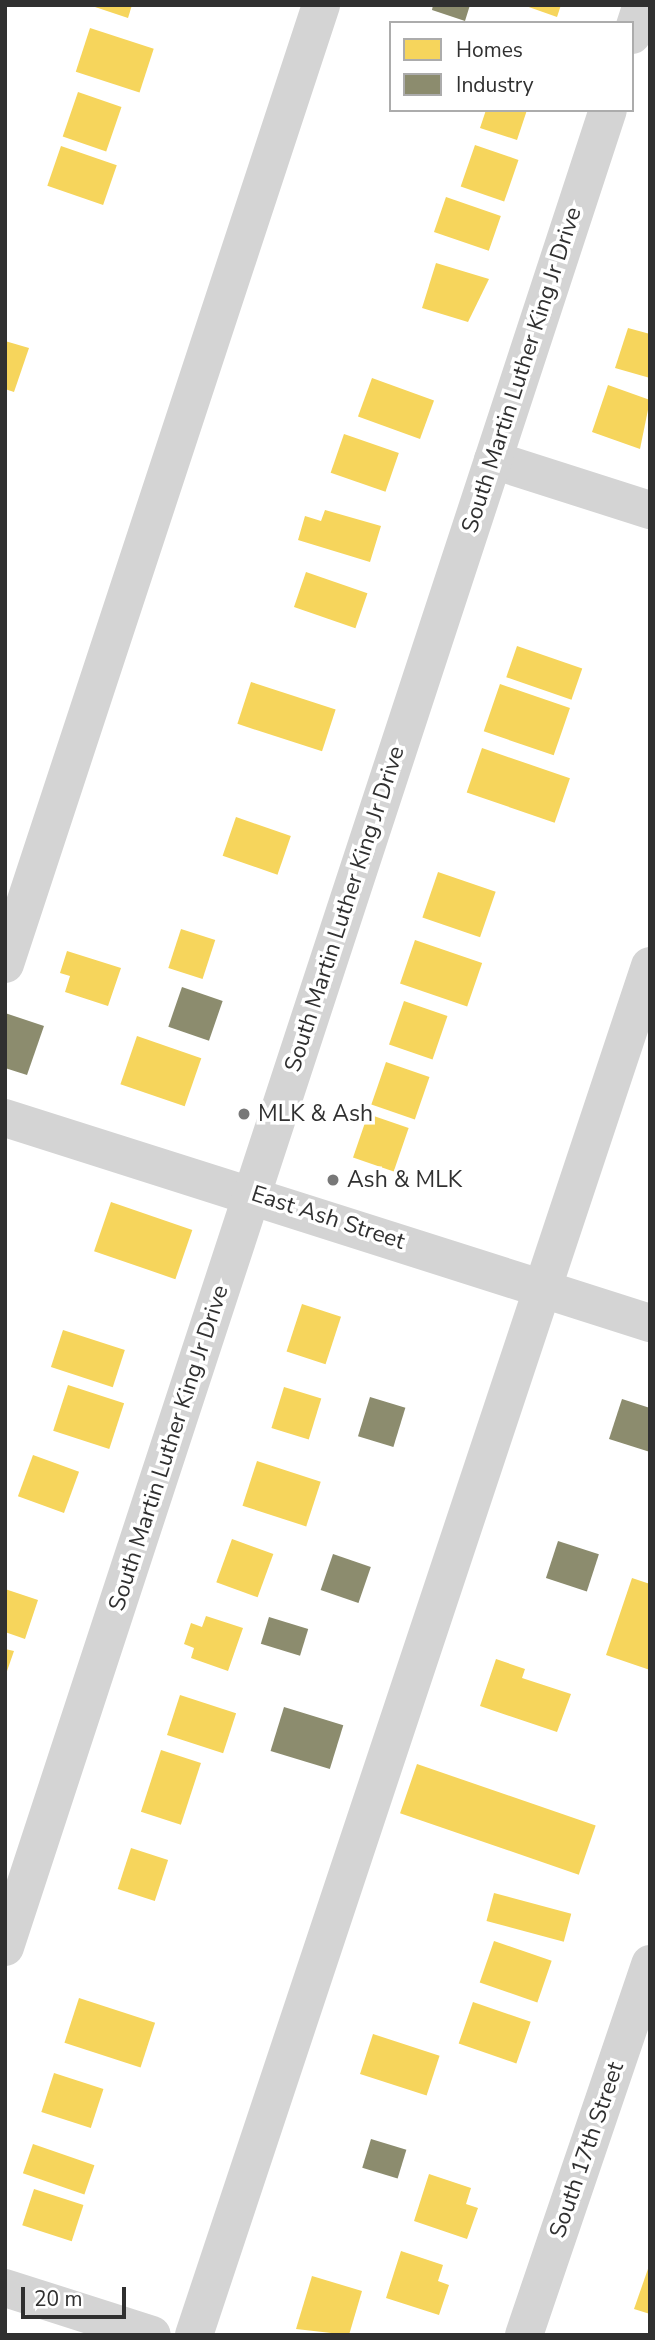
<!DOCTYPE html>
<style>
body{margin:0}
#map{position:relative;width:655px;height:2340px;overflow:hidden;background:#fff;font-family:"Nunito Sans",sans-serif}
div>[style]{position:absolute}
.homes>*{inset:0;background:#f6d55c;transform-origin:0 0}
.industry>*{inset:0;background:#8c8c6e;transform-origin:0 0}
.minor>*{height:38px;margin:-19px;padding:0 19px;transform-origin:19px;border-radius:19px;background:#d4d4d4}
.dots>*{width:19px;height:19px;translate:-50% -50%;box-sizing:border-box;border:4px solid #fff;border-radius:50%}
span{translate:-50% -50%;white-space:nowrap;text-align:center;line-height:1.15;-webkit-text-stroke:7px #fff;paint-order:stroke}
.street-label{font-size:23px;color:#303030}
.poi-label{font-size:23px;color:#303030}
.left{translate:0 -50%;text-align:left}
.frame{position:absolute;inset:0;border:7px solid #303030;pointer-events:none}
.legend{position:absolute;left:389px;top:21px;width:245px;height:91px;box-sizing:border-box;background:#fff;border:2px solid #acacac;margin:0;padding:9px 12px;list-style:none;font-size:21px;color:#303030}
.legend li{display:flex;align-items:center;gap:14px;height:35px}
.legend b{width:35px;border:2px solid #acacac}
.scale{position:absolute;left:21px;top:2287px;width:105px;height:32px;box-sizing:border-box;border:4px solid #303030;border-top:0;padding-left:9px;font-size:21px;line-height:24px;white-space:nowrap;color:#303030;-webkit-text-stroke:5px #fff;paint-order:stroke}
</style>
<div id="map">
<div class="homes">
<i style="clip-path:polygon(89px 5px,132px 5px,128px 18px)"></i>
<i style="clip-path:polygon(523px 5px,561px 5px,557px 17px)"></i>
<i style="left:90px;top:28px;width:67px;height:46px;rotate:18deg"></i>
<i style="left:78px;top:92px;width:46px;height:47px;rotate:19deg"></i>
<i style="clip-path:polygon(486px 110px,527px 110px,517px 140px,480px 128px)"></i>
<i style="left:475px;top:145px;width:46px;height:44px;rotate:19deg"></i>
<i style="left:61px;top:146px;width:59px;height:42px;rotate:19deg"></i>
<i style="left:446px;top:197px;width:58px;height:37px;rotate:19deg"></i>
<i style="clip-path:polygon(436px 263px,489px 279px,468px 322px,422px 308px)"></i>
<i style="clip-path:polygon(628px 328px,650px 334px,650px 378px,615px 368px)"></i>
<i style="clip-path:polygon(5px 341px,29px 348px,14px 392px,5px 389px)"></i>
<i style="left:372px;top:378px;width:66px;height:41px;rotate:20deg"></i>
<i style="clip-path:polygon(608px 385px,650px 400px,640px 449px,592px 432px)"></i>
<i style="left:344px;top:434px;width:58px;height:41px;rotate:19deg"></i>
<i style="clip-path:polygon(325px 510px,381px 526px,370px 562px,298px 540px,305px 516px,321px 521px)"></i>
<i style="left:306px;top:572px;width:65px;height:37px;rotate:19deg"></i>
<i style="left:517px;top:646px;width:69px;height:33px;rotate:19deg"></i>
<i style="left:251px;top:682px;width:89px;height:44px;rotate:18deg"></i>
<i style="left:500px;top:684px;width:74px;height:50px;rotate:19deg"></i>
<i style="left:482px;top:748px;width:93px;height:47px;rotate:19deg"></i>
<i style="left:236px;top:817px;width:58px;height:41px;rotate:19deg"></i>
<i style="left:438px;top:872px;width:61px;height:48px;rotate:19deg"></i>
<i style="left:181px;top:929px;width:36px;height:41px;rotate:18deg"></i>
<i style="left:415px;top:940px;width:71px;height:46px;rotate:19deg"></i>
<i style="clip-path:polygon(67px 951px,121px 968px,108px 1006px,65px 992px,70px 976px,60px 973px)"></i>
<i style="left:404px;top:1001px;width:46px;height:46px;rotate:19deg"></i>
<i style="left:137px;top:1036px;width:68px;height:51px;rotate:19deg"></i>
<i style="left:386px;top:1062px;width:46px;height:45px;rotate:19deg"></i>
<i style="left:368px;top:1114px;width:43px;height:46px;rotate:19deg"></i>
<i style="left:111px;top:1202px;width:86px;height:52px;rotate:19deg"></i>
<i style="left:302px;top:1304px;width:41px;height:50px;rotate:18deg"></i>
<i style="left:63px;top:1330px;width:65px;height:39px;rotate:18deg"></i>
<i style="left:68px;top:1385px;width:59px;height:48px;rotate:18deg"></i>
<i style="left:284px;top:1387px;width:39px;height:43px;rotate:17deg"></i>
<i style="left:33px;top:1455px;width:49px;height:44px;rotate:20deg"></i>
<i style="left:257px;top:1461px;width:67px;height:47px;rotate:18deg"></i>
<i style="left:232px;top:1539px;width:44px;height:46px;rotate:20deg"></i>
<i style="clip-path:polygon(632px 1578px,650px 1584px,650px 1670px,606px 1655px)"></i>
<i style="clip-path:polygon(5px 1589px,38px 1600px,25px 1639px,5px 1632px)"></i>
<i style="clip-path:polygon(206px 1616px,243px 1628px,228px 1671px,191px 1658px,194px 1648px,184px 1644px,191px 1623px,202px 1627px)"></i>
<i style="clip-path:polygon(5px 1649px,14px 1651px,6px 1674px,5px 1674px)"></i>
<i style="clip-path:polygon(496px 1659px,525px 1669px,522px 1678px,571px 1694px,557px 1732px,480px 1706px)"></i>
<i style="left:180px;top:1695px;width:59px;height:42px;rotate:18deg"></i>
<i style="left:161px;top:1750px;width:42px;height:65px;rotate:18deg"></i>
<i style="left:417px;top:1764px;width:189px;height:52px;rotate:19deg"></i>
<i style="left:131px;top:1848px;width:39px;height:43px;rotate:18deg"></i>
<i style="left:494px;top:1893px;width:80px;height:29px;rotate:15deg"></i>
<i style="left:494px;top:1941px;width:61px;height:44px;rotate:19deg"></i>
<i style="left:79px;top:1998px;width:80px;height:47px;rotate:18deg"></i>
<i style="left:473px;top:2002px;width:61px;height:44px;rotate:19deg"></i>
<i style="left:373px;top:2034px;width:70px;height:42px;rotate:18deg"></i>
<i style="left:54px;top:2073px;width:52px;height:41px;rotate:18deg"></i>
<i style="left:33px;top:2144px;width:65px;height:31px;rotate:19deg"></i>
<i style="clip-path:polygon(429px 2174px,471px 2188px,466px 2204px,478px 2208px,467px 2239px,414px 2221px)"></i>
<i style="left:34px;top:2189px;width:52px;height:38px;rotate:18deg"></i>
<i style="clip-path:polygon(401px 2251px,443px 2265px,438px 2281px,449px 2285px,439px 2315px,386px 2298px)"></i>
<i style="clip-path:polygon(649px 2266px,650px 2266px,650px 2314px,634px 2309px)"></i>
<i style="clip-path:polygon(312px 2276px,362px 2291px,349px 2335px,296px 2329px)"></i>
</div>
<div class="industry">
<i style="clip-path:polygon(433px 5px,470px 5px,465px 21px,432px 10px)"></i>
<i style="left:182px;top:987px;width:43px;height:42px;rotate:19deg"></i>
<i style="clip-path:polygon(5px 1013px,44px 1026px,27px 1075px,5px 1068px)"></i>
<i style="left:370px;top:1397px;width:37px;height:41px;rotate:17deg"></i>
<i style="clip-path:polygon(622px 1399px,650px 1408px,650px 1452px,609px 1439px)"></i>
<i style="left:558px;top:1541px;width:43px;height:39px;rotate:18deg"></i>
<i style="left:333px;top:1554px;width:40px;height:38px;rotate:19deg"></i>
<i style="left:269px;top:1617px;width:41px;height:28px;rotate:17deg"></i>
<i style="left:284px;top:1707px;width:62px;height:46px;rotate:17deg"></i>
<i style="left:371px;top:2139px;width:37px;height:30px;rotate:17deg"></i>
</div>
<div class="minor">
<i style="left:632px;top:35px;width:32px;rotate:-72deg"></i>
<i style="left:493px;top:460px;width:165px;rotate:17.7deg"></i>
<i style="left:5px;top:964px;width:1010px;rotate:-71.76deg"></i>
<i style="left:5px;top:1118px;width:677px;rotate:17.63deg"></i>
<i style="left:5px;top:1947px;width:1933px;rotate:-71.83deg"></i>
<i style="left:5px;top:2288px;width:154px;rotate:17.7deg"></i>
<i style="left:194px;top:2335px;width:1443px;rotate:-71.58deg"></i>
<i style="left:524px;top:2335px;width:392px;rotate:-71.2deg"></i>
</div>
<div class="dots">
<i style="left:244px;top:1114px;background:#787878"></i>
<i style="left:333px;top:1180px;background:#787878"></i>
</div>
<div class="street-label">
<span style="left:522px;top:370px;rotate:-72deg">South Martin Luther King Jr Drive</span>
<span style="left:345px;top:909px;rotate:-72deg">South Martin Luther King Jr Drive</span>
<span style="left:328px;top:1218px;rotate:18deg">East Ash Street</span>
<span style="left:169px;top:1448px;rotate:-72deg">South Martin Luther King Jr Drive</span>
<span style="left:587px;top:2150px;rotate:-71deg">South 17th Street</span>
</div>
<div class="poi-label">
<span class="left" style="left:258px;top:1114px">MLK &amp; Ash</span>
<span class="left" style="left:347px;top:1180px">Ash &amp; MLK</span>
</div>
<div class="frame"></div>
<ul class="legend">
<li><b style="height:19px;background:#f6d55c"></b>Homes</li>
<li><b style="height:19px;background:#8c8c6e"></b>Industry</li>
</ul>
<div class="scale">20 m</div>
</div>
